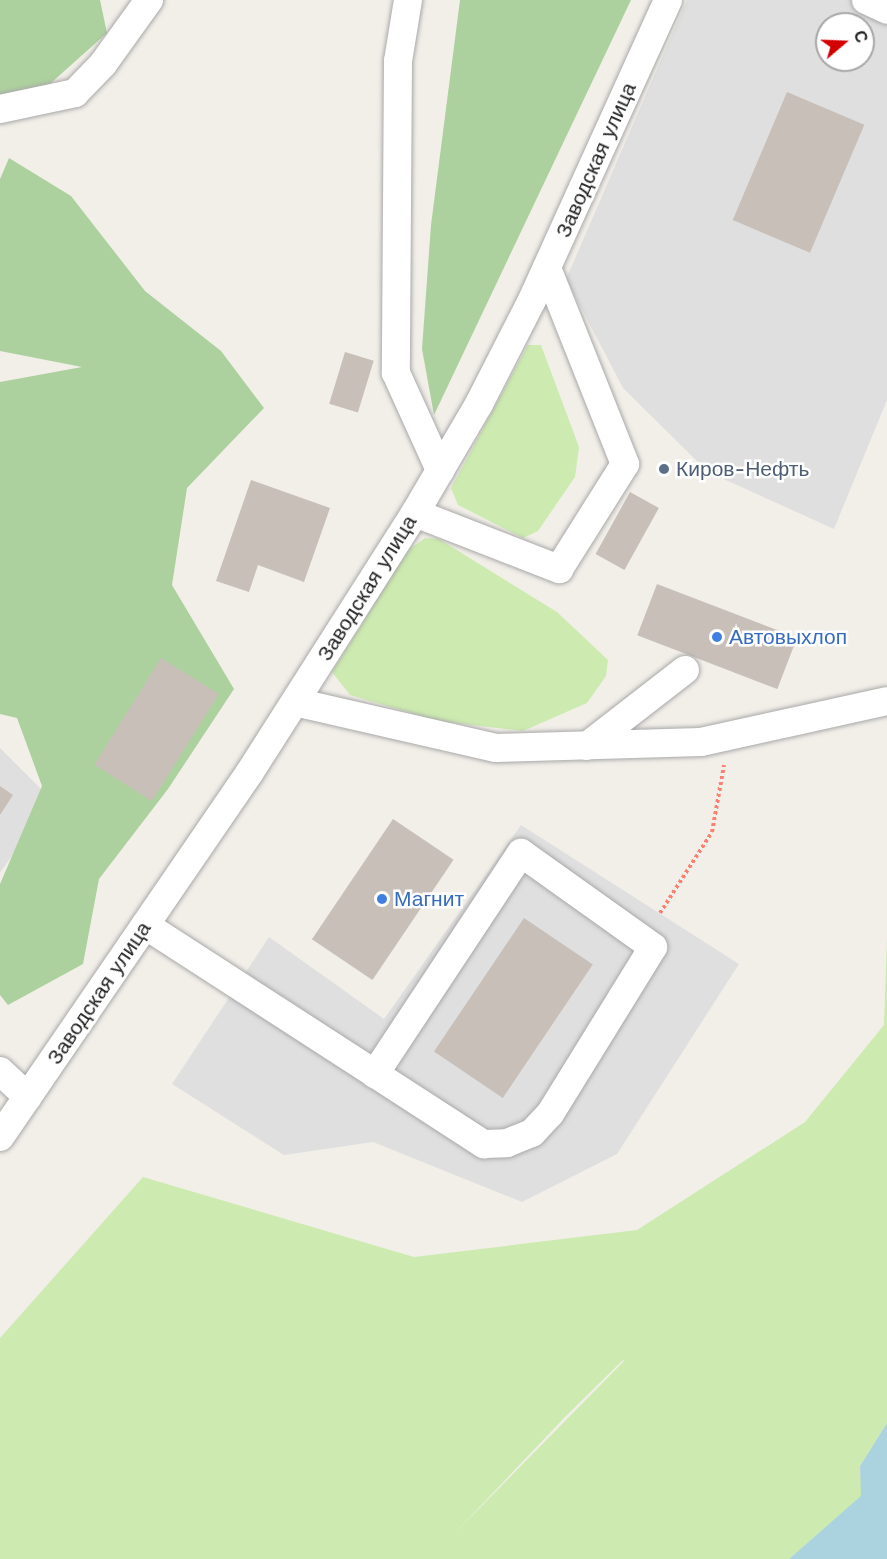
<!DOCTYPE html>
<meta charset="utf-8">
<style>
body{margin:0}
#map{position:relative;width:887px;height:1559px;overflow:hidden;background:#f2efe9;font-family:"Work Sans",sans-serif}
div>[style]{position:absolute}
.residential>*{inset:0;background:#e0dfdf}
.grass>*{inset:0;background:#cdebb0}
.forest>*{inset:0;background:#add19e}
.water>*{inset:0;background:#aad3df}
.building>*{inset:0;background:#c7bfb8;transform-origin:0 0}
.path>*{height:4px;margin-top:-2px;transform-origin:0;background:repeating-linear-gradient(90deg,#fa8072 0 3px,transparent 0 6px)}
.roads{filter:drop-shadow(0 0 2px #a9a9a9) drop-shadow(0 0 2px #a9a9a9)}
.minor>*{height:28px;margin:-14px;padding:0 14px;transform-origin:14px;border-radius:14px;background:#fff}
.dots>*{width:16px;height:16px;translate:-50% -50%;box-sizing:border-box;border:3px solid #fff;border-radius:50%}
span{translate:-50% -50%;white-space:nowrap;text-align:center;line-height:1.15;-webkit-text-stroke:5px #fff;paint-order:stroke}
.street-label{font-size:21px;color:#222}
.service-label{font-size:21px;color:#4e5e75}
.left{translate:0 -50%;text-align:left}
.shop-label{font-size:21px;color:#366cbe}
.north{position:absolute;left:815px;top:12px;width:60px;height:60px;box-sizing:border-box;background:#fff;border:2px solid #a7a7a7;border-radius:50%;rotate:71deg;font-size:16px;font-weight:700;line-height:24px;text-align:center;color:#222}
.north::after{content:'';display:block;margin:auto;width:21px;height:27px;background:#d40000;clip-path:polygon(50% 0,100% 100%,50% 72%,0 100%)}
</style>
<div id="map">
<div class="residential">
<i style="clip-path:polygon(evenodd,687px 0,887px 0,887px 400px,834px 529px,708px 472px,623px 388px,566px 279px,687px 0,827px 24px,863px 24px,863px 60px,827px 60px,827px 24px)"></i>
<i style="clip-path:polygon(0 748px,51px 799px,0 873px)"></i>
<i style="clip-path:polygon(521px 825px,739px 964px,617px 1154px,522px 1202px,373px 1142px,284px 1155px,172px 1084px,269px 937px,384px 1019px)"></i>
</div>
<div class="grass">
<i style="clip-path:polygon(528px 345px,541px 345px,579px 447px,575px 477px,538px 531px,523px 538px,458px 505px,451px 488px)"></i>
<i style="clip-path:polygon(425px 538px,439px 539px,557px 612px,608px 660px,606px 676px,587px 703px,523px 731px,438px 721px,350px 695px,332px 672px,407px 551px)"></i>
<i style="clip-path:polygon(evenodd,887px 937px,887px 1423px,860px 1466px,862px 1496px,789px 1559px,0 1559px,0 1338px,143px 1177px,414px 1257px,637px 1230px,805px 1122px,884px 1025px,887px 937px,623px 1360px,624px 1361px,454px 1534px,566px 1416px,623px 1360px)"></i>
</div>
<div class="forest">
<i style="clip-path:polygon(0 0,100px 0,107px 33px,33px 99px,0 95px)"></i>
<i style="clip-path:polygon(460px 0,631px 0,434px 415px,422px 349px,431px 225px)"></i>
<i style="clip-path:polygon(9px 158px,71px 196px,145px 291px,221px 351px,264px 408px,187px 488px,172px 585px,234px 689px,168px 789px,99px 879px,83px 964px,8px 1005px,0 995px,0 884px,42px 786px,17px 718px,0 714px,0 382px,82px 367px,0 351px,0 179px)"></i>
</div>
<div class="water">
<i style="clip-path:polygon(887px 1423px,887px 1559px,789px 1559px,861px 1496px,860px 1466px)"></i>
</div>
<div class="building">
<i style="left:787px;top:92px;width:84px;height:139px;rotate:23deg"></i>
<i style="left:345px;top:352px;width:30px;height:54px;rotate:17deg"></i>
<i style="clip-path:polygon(251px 480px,330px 508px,304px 582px,258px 565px,249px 592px,216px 581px)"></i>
<i style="left:630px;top:492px;width:33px;height:71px;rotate:29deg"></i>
<i style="left:657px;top:584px;width:150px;height:55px;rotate:21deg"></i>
<i style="left:161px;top:658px;width:68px;height:126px;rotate:32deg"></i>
<i style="clip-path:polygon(0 786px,13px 795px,0 815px)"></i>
<i style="left:393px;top:819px;width:73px;height:145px;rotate:34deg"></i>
<i style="left:524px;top:918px;width:83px;height:161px;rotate:34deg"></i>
</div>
<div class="path">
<i style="left:660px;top:913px;width:96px;rotate:-57.3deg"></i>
<i style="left:712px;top:832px;width:68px;rotate:-79.8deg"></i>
</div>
<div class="roads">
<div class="minor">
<i style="left:408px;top:0;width:62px;rotate:99.3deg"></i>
<i style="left:398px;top:61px;width:312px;rotate:90.4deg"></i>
<i style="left:396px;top:373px;width:107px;rotate:65.6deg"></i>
<i style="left:866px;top:0;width:23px;rotate:25deg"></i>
<i style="left:0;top:109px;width:77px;rotate:-12deg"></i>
<i style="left:75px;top:93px;width:40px;rotate:-46deg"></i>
<i style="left:103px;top:64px;width:79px;rotate:-54.3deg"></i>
<i style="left:415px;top:513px;width:155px;rotate:21.3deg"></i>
<i style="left:559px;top:569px;width:124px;rotate:-57.8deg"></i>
<i style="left:625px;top:464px;width:211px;rotate:-111.7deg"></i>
<i style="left:295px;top:702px;width:206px;rotate:12.9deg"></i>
<i style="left:496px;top:748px;width:205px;rotate:-1.7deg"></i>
<i style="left:701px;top:742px;width:190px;rotate:-12.4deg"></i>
<i style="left:587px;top:746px;width:124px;rotate:-37.8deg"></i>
<i style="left:145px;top:925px;width:404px;rotate:32.9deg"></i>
<i style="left:484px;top:1144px;width:23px;rotate:-2deg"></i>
<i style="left:507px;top:1143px;width:27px;rotate:-22deg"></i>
<i style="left:532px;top:1133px;width:26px;rotate:-47deg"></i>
<i style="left:550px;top:1114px;width:196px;rotate:-58.3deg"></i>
<i style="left:653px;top:947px;width:162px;rotate:-144.5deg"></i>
<i style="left:521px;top:853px;width:265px;rotate:123.5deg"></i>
<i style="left:0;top:1071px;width:38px;rotate:43deg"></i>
<i style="left:0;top:1137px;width:442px;rotate:-55.6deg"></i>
<i style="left:250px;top:772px;width:307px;rotate:-57.5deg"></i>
<i style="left:415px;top:513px;width:126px;rotate:-59.6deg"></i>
<i style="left:479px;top:404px;width:117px;rotate:-63deg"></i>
<i style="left:532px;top:300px;width:329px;rotate:-65.6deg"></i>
</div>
</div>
<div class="dots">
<i style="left:664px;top:469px;background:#5c6f8a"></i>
<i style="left:717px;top:637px;background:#3f7fe0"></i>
<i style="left:382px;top:899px;background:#3f7fe0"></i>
</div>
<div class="street-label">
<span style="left:596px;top:160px;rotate:-66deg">Заводская улица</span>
<span style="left:367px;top:588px;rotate:-58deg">Заводская улица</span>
<span style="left:99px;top:993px;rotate:-56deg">Заводская улица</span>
</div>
<div class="service-label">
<span class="left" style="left:676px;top:469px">Киров-Нефть</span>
</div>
<div class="shop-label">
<span class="left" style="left:729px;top:637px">Автовыхлоп</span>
<span class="left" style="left:394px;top:899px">Магнит</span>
</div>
<div class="north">С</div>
</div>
